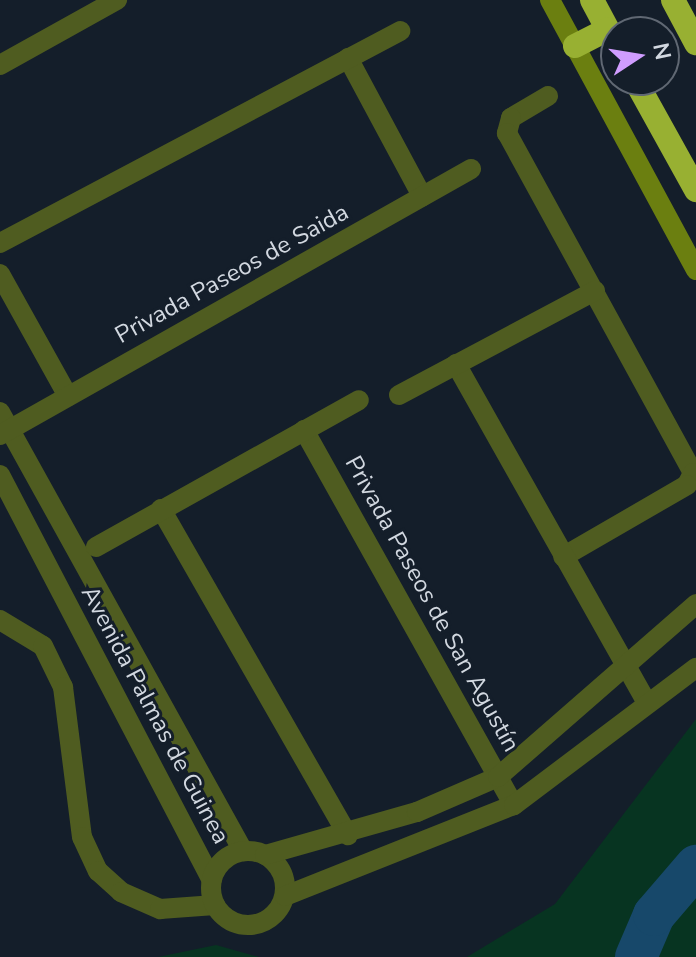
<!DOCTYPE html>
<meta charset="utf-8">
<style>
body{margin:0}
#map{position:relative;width:696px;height:957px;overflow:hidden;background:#141e2a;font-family:"Nunito Sans",sans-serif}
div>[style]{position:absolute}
.green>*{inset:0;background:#073421}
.river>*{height:42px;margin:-21px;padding:0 21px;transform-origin:21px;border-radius:21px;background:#17486a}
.street>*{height:20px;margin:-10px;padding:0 10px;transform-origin:10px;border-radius:10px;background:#4f5c20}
.street>.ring{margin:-10px;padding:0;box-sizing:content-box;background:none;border:20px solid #4f5c20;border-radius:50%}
.secondary>*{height:20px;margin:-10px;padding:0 10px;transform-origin:10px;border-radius:10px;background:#6b7f10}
.highway>*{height:24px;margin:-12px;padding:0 12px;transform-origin:12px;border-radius:12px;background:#98b032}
span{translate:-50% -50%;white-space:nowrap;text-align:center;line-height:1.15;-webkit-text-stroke:6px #141e2a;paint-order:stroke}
.street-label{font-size:24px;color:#d2d8e0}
.north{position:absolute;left:600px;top:16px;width:80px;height:80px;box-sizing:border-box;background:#141e2a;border:2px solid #606873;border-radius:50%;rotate:78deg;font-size:22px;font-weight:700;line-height:32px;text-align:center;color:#d2d8e0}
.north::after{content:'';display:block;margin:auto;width:28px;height:36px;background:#d09dff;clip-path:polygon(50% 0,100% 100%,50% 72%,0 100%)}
</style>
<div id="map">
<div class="green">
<i style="clip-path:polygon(696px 719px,696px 957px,467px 957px,555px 904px)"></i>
<i style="clip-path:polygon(216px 945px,259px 957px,158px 957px)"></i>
</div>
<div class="river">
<i style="left:636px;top:957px;width:46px;rotate:-66.8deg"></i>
<i style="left:654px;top:915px;width:65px;rotate:-49.4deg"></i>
</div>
<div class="street">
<i style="left:348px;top:58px;width:157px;rotate:61.8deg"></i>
<i style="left:0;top:65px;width:134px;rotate:-29.1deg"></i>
<i style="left:548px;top:96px;width:43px;rotate:149.3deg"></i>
<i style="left:511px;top:118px;width:16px;rotate:105deg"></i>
<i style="left:507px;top:133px;width:388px;rotate:61.3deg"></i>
<i style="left:693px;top:473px;width:13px;rotate:117deg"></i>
<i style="left:687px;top:485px;width:143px;rotate:149.9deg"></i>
<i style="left:0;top:243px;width:453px;rotate:-27.9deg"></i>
<i style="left:0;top:274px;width:140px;rotate:60.9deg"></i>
<i style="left:456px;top:364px;width:389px;rotate:60.6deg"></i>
<i style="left:399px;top:395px;width:222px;rotate:-28deg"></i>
<i style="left:0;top:412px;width:502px;rotate:61.03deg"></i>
<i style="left:304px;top:430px;width:430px;rotate:60.8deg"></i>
<i style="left:0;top:435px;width:541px;rotate:-29.46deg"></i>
<i style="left:0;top:475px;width:457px;rotate:62.4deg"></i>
<i style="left:161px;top:509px;width:376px;rotate:60.2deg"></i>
<i style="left:96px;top:547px;width:301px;rotate:-29.2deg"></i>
<i style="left:0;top:620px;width:50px;rotate:31.2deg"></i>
<i style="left:43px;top:646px;width:46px;rotate:64deg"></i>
<i style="left:63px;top:687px;width:151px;rotate:82.8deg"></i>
<i style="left:82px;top:837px;width:38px;rotate:65deg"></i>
<i style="left:98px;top:871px;width:31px;rotate:42deg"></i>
<i style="left:121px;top:892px;width:43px;rotate:23.6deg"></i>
<i style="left:160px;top:909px;width:55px;rotate:-4.2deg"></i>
<i class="ring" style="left:211px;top:851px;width:54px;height:54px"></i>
<i style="left:265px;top:855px;width:158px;rotate:-15.8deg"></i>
<i style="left:417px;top:812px;width:88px;rotate:-23.4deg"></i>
<i style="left:498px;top:777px;width:263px;rotate:-41.1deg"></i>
<i style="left:285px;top:896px;width:246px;rotate:-21.7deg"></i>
<i style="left:514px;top:805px;width:228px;rotate:-37deg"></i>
</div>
<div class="secondary">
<i style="left:550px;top:0;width:307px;rotate:61.6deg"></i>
</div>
<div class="highway">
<i style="left:592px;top:0;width:51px;rotate:61.9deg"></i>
<i style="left:673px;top:0;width:49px;rotate:61.9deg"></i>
<i style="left:575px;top:46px;width:36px;rotate:-27deg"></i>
<i style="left:635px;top:80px;width:126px;rotate:61deg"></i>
</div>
<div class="street-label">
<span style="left:232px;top:274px;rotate:-29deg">Privada Paseos de Saida</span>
<span style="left:432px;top:604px;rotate:61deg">Privada Paseos de San Agustín</span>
<span style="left:155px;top:715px;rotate:62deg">Avenida Palmas de Guinea</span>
</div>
<div class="north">N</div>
</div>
